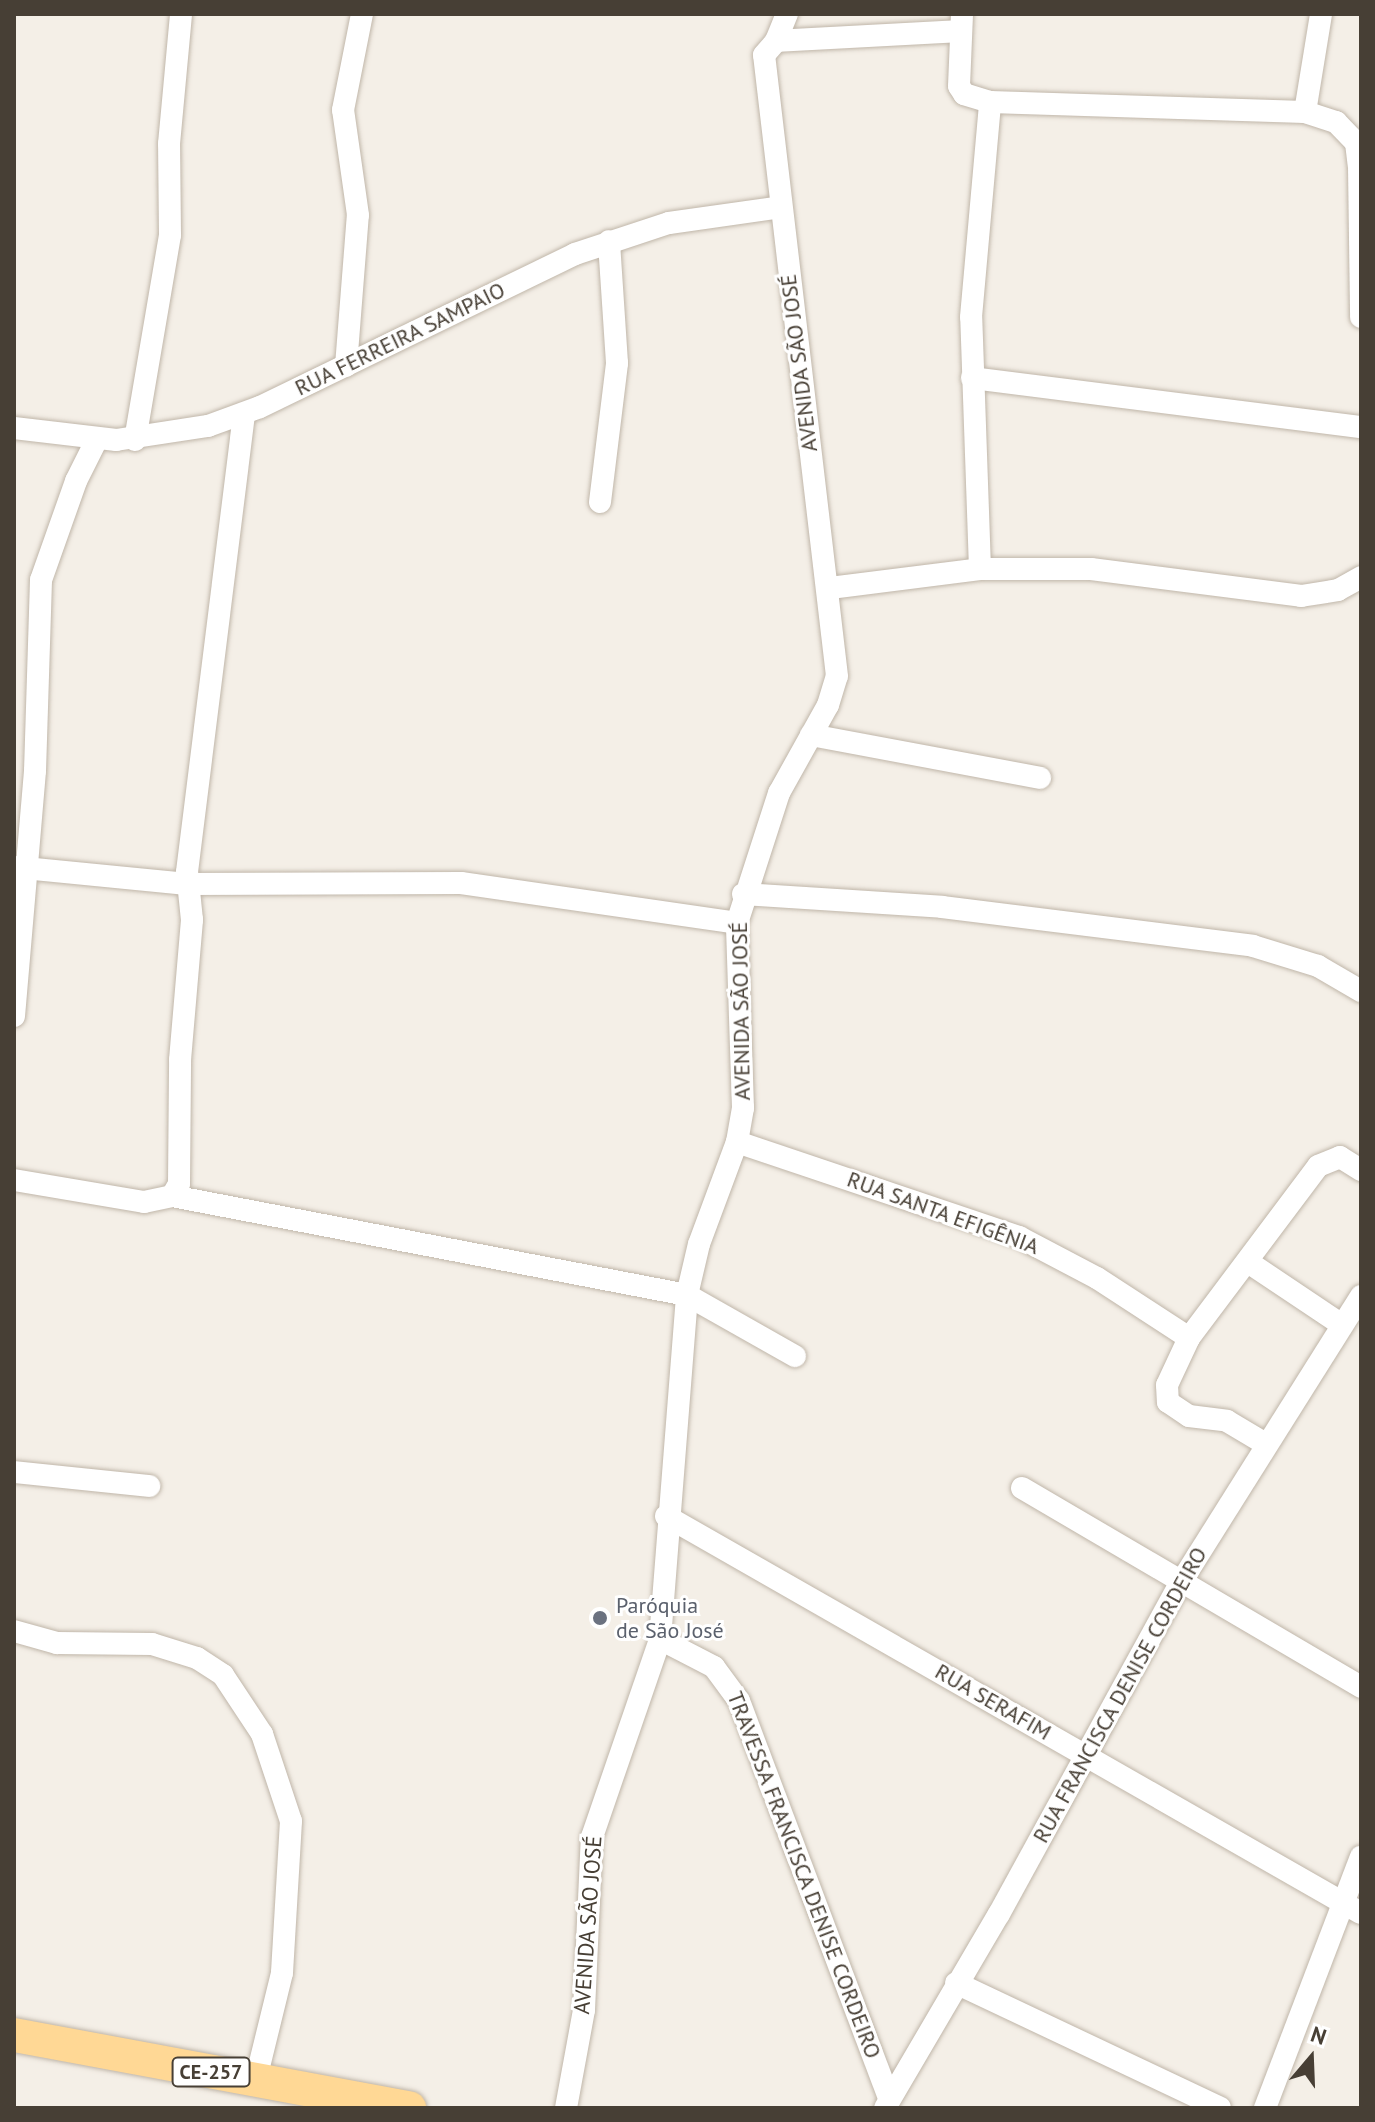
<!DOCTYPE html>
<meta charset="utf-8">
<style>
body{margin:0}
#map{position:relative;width:1375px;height:2122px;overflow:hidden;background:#f4efe7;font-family:"PT Sans",sans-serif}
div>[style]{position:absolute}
.roads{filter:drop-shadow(0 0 2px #c0b6a9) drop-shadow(0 0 2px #c0b6a9)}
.minor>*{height:22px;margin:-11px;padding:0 11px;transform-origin:11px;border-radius:11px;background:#fff}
.primary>*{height:34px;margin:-17px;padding:0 17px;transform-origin:17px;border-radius:17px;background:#ffd895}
.dots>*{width:22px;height:22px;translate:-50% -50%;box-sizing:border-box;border:4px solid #fff;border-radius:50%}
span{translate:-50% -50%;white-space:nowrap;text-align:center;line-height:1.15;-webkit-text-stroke:6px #fff;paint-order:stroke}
.shield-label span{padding:2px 6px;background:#fff;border:2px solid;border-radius:6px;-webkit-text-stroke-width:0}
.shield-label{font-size:20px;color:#473f35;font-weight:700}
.street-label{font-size:22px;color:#473f35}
.worship-label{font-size:22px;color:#5b616d}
.left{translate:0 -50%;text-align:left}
.frame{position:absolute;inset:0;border:16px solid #473f35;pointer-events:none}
.north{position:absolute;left:1271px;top:2018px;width:80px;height:80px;-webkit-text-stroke:6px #fff;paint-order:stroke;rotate:19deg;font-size:22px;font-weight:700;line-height:32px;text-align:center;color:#473f35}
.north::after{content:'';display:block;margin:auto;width:28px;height:36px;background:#473f35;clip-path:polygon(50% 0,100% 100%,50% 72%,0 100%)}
</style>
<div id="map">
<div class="roads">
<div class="minor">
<i style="left:776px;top:41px;width:29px;rotate:-68deg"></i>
<i style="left:990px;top:102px;width:315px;rotate:1.8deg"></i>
<i style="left:1305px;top:112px;width:33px;rotate:18deg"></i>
<i style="left:1336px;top:122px;width:29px;rotate:46deg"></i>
<i style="left:1356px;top:143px;width:23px;rotate:83deg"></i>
<i style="left:1359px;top:166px;width:151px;rotate:89.2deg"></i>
<i style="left:1305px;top:112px;width:99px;rotate:-80.7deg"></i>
<i style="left:346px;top:366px;width:151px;rotate:-85.5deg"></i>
<i style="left:358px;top:215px;width:106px;rotate:-98.1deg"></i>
<i style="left:343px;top:110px;width:98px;rotate:-78.8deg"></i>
<i style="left:972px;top:378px;width:392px;rotate:7.2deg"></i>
<i style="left:14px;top:428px;width:103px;rotate:6.7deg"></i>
<i style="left:116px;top:440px;width:93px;rotate:-8.7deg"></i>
<i style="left:208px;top:426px;width:55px;rotate:-20.1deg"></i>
<i style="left:260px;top:407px;width:350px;rotate:-25.9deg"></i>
<i style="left:575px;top:254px;width:99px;rotate:-18.3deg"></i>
<i style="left:669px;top:223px;width:113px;rotate:-8.1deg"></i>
<i style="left:135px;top:440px;width:208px;rotate:-80.3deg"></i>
<i style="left:170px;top:235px;width:91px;rotate:-90.6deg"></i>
<i style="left:169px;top:144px;width:131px;rotate:-84.7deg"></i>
<i style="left:600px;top:502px;width:140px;rotate:-83deg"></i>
<i style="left:617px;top:363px;width:122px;rotate:-93.8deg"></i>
<i style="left:980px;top:569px;width:111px"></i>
<i style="left:1091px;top:569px;width:212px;rotate:7.3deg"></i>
<i style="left:1301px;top:596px;width:37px;rotate:-9deg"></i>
<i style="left:1338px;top:590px;width:26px;rotate:-29deg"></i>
<i style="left:830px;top:588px;width:151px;rotate:-7.2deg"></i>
<i style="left:980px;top:569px;width:252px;rotate:-92deg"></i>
<i style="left:971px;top:317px;width:216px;rotate:-84.9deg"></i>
<i style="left:990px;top:102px;width:27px;rotate:-163deg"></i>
<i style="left:964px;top:94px;width:9px;rotate:-122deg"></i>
<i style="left:959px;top:86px;width:72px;rotate:-87.6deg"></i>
<i style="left:811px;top:735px;width:233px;rotate:10.6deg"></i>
<i style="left:14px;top:867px;width:174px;rotate:5.6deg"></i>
<i style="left:187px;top:884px;width:274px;rotate:-0.2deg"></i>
<i style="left:461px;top:883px;width:279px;rotate:8.2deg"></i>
<i style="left:743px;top:894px;width:199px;rotate:3.7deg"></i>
<i style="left:942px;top:907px;width:313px;rotate:7.1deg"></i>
<i style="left:1253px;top:946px;width:68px;rotate:17.1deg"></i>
<i style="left:1318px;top:966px;width:50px;rotate:30.2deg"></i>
<i style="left:14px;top:1016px;width:246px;rotate:-85.1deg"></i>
<i style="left:35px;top:771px;width:191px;rotate:-88.2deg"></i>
<i style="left:41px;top:580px;width:105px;rotate:-70.5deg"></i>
<i style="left:76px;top:481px;width:47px;rotate:-63.4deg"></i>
<i style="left:737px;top:1142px;width:298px;rotate:18.6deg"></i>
<i style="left:1019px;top:1237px;width:88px;rotate:27.7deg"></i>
<i style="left:1097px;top:1278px;width:110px;rotate:33.1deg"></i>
<i style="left:1189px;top:1338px;width:215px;rotate:-53.1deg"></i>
<i style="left:1318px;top:1166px;width:24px;rotate:-22deg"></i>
<i style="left:1340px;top:1157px;width:25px;rotate:32deg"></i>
<i style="left:14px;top:1180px;width:132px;rotate:9.6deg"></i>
<i style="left:144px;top:1202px;width:29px;rotate:-12deg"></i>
<i style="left:172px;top:1196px;width:14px;rotate:-60deg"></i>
<i style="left:179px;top:1184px;width:124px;rotate:-89.5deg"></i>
<i style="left:180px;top:1060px;width:141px;rotate:-85.1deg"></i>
<i style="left:192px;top:920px;width:48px;rotate:-95.9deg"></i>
<i style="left:187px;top:872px;width:462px;rotate:-82.9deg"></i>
<i style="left:172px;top:1196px;width:524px;rotate:10.88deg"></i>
<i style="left:687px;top:1295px;width:124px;rotate:29.5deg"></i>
<i style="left:1248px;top:1262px;width:113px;rotate:33.8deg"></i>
<i style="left:1189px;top:1338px;width:52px;rotate:115.1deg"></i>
<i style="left:1167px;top:1385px;width:17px;rotate:87deg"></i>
<i style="left:1168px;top:1402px;width:25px;rotate:34deg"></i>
<i style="left:1189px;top:1416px;width:38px;rotate:7deg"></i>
<i style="left:1227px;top:1421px;width:43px;rotate:30.7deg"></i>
<i style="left:14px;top:1472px;width:136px;rotate:5.9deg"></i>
<i style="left:1022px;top:1488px;width:393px;rotate:30.4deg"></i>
<i style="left:666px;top:1516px;width:800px;rotate:29.74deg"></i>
<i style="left:14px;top:1631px;width:45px;rotate:15.6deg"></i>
<i style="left:57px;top:1643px;width:95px;rotate:0.6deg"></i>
<i style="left:152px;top:1644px;width:47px;rotate:17.3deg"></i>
<i style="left:197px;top:1658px;width:31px;rotate:33deg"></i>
<i style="left:223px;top:1675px;width:71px;rotate:56.5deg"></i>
<i style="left:262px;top:1734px;width:92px;rotate:71.6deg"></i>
<i style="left:291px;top:1821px;width:152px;rotate:93.4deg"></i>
<i style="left:282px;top:1973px;width:109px;rotate:103.8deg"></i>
<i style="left:660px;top:1639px;width:61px;rotate:27.4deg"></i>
<i style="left:714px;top:1667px;width:42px;rotate:53.7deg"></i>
<i style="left:739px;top:1701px;width:425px;rotate:69.3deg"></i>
<i style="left:956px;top:1983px;width:292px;rotate:25.3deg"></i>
<i style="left:566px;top:2108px;width:100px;rotate:-79.6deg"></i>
<i style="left:584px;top:2010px;width:173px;rotate:-87.4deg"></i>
<i style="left:592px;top:1837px;width:209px;rotate:-71deg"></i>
<i style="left:660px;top:1639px;width:345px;rotate:-85.5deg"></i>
<i style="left:687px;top:1295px;width:52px;rotate:-76.8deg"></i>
<i style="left:699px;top:1244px;width:109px;rotate:-69.6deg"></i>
<i style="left:737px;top:1142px;width:35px;rotate:-80deg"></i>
<i style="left:743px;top:1108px;width:185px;rotate:-91.9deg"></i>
<i style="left:737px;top:923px;width:137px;rotate:-72.1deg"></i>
<i style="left:779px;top:793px;width:101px;rotate:-60.9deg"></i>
<i style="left:828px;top:705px;width:30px;rotate:-73deg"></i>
<i style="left:837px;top:676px;width:625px;rotate:-96.7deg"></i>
<i style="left:764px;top:55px;width:18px;rotate:-49deg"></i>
<i style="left:776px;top:41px;width:184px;rotate:-3.1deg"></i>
<i style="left:885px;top:2108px;width:225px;rotate:-59.6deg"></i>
<i style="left:999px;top:1914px;width:379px;rotate:-61.3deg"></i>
<i style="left:1181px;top:1582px;width:338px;rotate:-57.8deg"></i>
<i style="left:1265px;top:2108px;width:269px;rotate:-69.1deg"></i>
</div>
<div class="primary">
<i style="left:14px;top:2035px;width:402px;rotate:10.5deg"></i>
</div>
</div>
<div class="dots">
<i style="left:600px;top:1618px;background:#6b7280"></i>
</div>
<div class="shield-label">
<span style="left:211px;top:2072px">CE-257</span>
</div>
<div class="street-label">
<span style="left:400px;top:339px;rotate:-26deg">RUA FERREIRA SAMPAIO</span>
<span style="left:799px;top:363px;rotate:-97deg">AVENIDA SÃO JOSÉ</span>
<span style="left:741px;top:1011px;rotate:-91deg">AVENIDA SÃO JOSÉ</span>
<span style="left:943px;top:1213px;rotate:20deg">RUA SANTA EFIGÊNIA</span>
<span style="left:1120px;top:1695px;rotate:-61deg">RUA FRANCISCA DENISE CORDEIRO</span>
<span style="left:993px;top:1702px;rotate:30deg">RUA SERAFIM</span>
<span style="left:804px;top:1875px;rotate:69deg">TRAVESSA FRANCISCA DENISE CORDEIRO</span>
<span style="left:588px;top:1925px;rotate:-86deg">AVENIDA SÃO JOSÉ</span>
</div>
<div class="worship-label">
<span class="left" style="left:616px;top:1618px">Paróquia<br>de São José</span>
</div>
<div class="frame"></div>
<div class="north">N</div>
</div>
